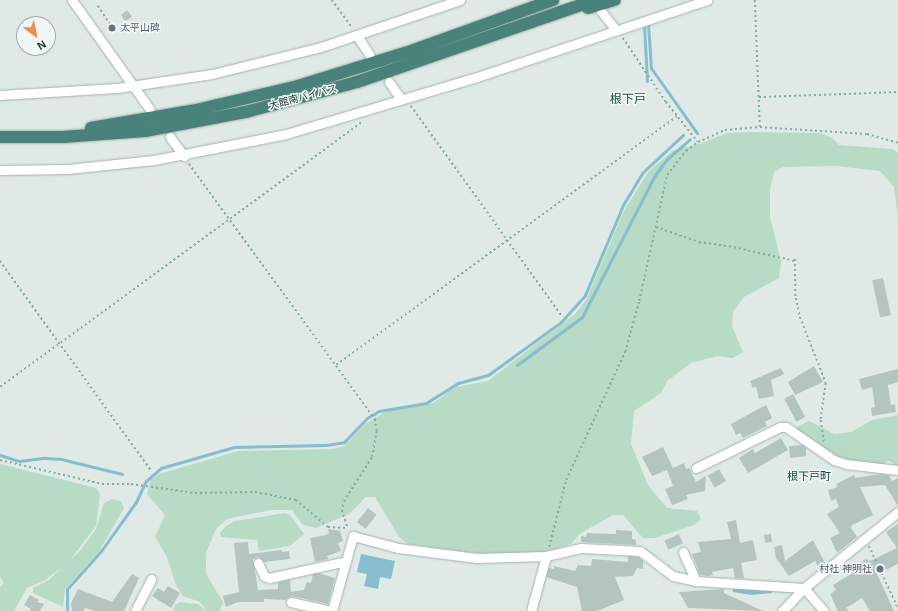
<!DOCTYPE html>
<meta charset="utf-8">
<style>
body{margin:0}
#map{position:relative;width:898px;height:611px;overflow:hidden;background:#dfeae6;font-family:Arial,"Noto Sans JP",sans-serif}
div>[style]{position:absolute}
.green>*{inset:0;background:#b7dbc4}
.water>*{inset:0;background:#86bdcf}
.stream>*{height:3px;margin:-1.5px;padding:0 1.5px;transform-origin:1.5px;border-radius:1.5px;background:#86bdcf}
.building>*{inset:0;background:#b4c5bf;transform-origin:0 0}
.path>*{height:1.5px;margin-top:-0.75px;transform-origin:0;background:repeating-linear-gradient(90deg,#7fada3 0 2px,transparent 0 5px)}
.roads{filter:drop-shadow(0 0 1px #a2b2ad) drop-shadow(0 0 1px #a2b2ad)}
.minor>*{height:9px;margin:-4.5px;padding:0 4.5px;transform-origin:4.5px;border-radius:4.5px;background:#fff}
.trunk>*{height:12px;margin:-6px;padding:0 6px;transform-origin:6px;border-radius:6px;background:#48827a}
.dots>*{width:11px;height:11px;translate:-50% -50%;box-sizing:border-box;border:2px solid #eff7f4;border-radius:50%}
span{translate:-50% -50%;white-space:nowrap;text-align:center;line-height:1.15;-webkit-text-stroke:3px #eff7f4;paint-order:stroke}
.worship-label{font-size:10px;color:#5b616d}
.left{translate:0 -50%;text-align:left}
.right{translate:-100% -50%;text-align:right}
.street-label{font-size:10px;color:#203a35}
.neighbourhood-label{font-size:11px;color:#1c4b44}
.quarter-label{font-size:12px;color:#1c4b44}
.north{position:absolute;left:16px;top:16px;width:40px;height:40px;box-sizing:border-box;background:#eff7f4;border:1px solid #9caba8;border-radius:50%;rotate:148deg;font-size:11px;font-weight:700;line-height:16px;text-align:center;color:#203a35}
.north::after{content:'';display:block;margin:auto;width:14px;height:18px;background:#f18b56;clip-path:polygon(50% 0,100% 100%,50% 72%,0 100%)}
</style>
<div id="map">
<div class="green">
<i style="clip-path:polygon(752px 132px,820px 133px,832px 138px,839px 145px,893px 149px,898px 153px,898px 218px,894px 187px,880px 171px,837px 166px,783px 167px,774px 172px,770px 189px,770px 217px,781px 261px,779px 278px,744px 297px,733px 312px,732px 326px,743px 352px,733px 358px,717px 356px,691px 363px,667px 381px,661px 393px,634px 411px,631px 444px,648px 485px,667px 508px,697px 511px,701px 519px,694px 525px,655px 538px,643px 538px,623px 515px,613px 515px,581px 533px,571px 544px,543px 552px,480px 554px,408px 544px,399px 537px,375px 497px,366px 497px,349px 514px,316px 528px,303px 525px,292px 510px,271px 510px,227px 519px,216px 529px,206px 553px,206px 574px,223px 602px,220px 611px,207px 611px,200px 602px,183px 596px,176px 585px,167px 557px,155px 537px,165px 515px,147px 494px,151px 480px,159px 474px,238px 451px,333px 449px,344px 446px,365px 424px,385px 412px,433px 403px,456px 387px,488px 381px,575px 314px,586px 300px,624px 211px,648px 172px,672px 151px,702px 143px,727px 133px)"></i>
<i style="clip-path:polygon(898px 415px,898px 466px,889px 461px,879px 465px,847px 463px,834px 457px,794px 428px,809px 421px,834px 434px,851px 432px,872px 420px)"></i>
<i style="clip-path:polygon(0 464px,96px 488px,100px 494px,96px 526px,70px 560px,80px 551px,96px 529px,104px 503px,112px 499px,121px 501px,124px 508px,100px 550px,65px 589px,63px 607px,33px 593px,33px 588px,49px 580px,61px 568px,45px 580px,27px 588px,14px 611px,0 611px,0 587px,4px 583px,0 576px)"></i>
<i style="clip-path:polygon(285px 513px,290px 515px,304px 534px,290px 546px,259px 551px,257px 540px,221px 537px,220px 533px,226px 526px,235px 521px)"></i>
<i style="clip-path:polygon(180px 602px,198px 604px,206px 611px,174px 611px,175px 605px)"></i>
</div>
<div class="water">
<i style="clip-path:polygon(361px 554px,395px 561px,391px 579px,380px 577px,378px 589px,364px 586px,367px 574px,357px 572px)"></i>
<i style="clip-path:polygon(733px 589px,772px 589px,772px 593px,751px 595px,733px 592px)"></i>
</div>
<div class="stream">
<i style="left:648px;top:24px;width:44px;rotate:86.1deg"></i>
<i style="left:651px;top:68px;width:80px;rotate:54.7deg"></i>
<i style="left:644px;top:25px;width:56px;rotate:86.9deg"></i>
<i style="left:517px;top:365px;width:81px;rotate:-36.4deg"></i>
<i style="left:582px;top:317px;width:160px;rotate:-62.8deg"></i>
<i style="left:655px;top:175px;width:20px;rotate:-53deg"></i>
<i style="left:667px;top:159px;width:30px;rotate:-41deg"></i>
<i style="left:0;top:455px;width:20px;rotate:18deg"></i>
<i style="left:19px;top:461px;width:26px;rotate:-7deg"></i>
<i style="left:45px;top:458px;width:16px;rotate:4deg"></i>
<i style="left:61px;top:459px;width:63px;rotate:13.8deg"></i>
<i style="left:67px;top:611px;width:22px;rotate:-90deg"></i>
<i style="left:67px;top:589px;width:51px;rotate:-48.2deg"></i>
<i style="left:101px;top:551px;width:60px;rotate:-54.5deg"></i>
<i style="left:136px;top:502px;width:23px;rotate:-65deg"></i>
<i style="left:146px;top:481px;width:20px;rotate:-41deg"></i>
<i style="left:161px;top:468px;width:76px;rotate:-16deg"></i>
<i style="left:234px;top:447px;width:92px;rotate:-1.2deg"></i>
<i style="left:326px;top:445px;width:18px;rotate:-9deg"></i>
<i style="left:344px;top:442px;width:33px;rotate:-46deg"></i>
<i style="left:367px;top:418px;width:14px;rotate:-30deg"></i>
<i style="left:379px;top:411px;width:48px;rotate:-9.7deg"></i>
<i style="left:426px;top:403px;width:38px;rotate:-32deg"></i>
<i style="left:458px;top:383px;width:31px;rotate:-15deg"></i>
<i style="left:488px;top:375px;width:90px;rotate:-36deg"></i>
<i style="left:561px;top:322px;width:36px;rotate:-48deg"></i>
<i style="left:585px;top:295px;width:98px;rotate:-67.1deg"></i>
<i style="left:623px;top:205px;width:37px;rotate:-59deg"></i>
<i style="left:642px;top:173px;width:56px;rotate:-42.8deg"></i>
</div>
<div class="building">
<i style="clip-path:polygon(127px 10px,132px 17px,125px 21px,121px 15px)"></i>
<i style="left:883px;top:278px;width:38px;height:11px;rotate:78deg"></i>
<i style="clip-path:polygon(814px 366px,823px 382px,795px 395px,788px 382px)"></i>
<i style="clip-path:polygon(781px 368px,784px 374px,771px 380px,774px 396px,759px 399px,756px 386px,753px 388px,750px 381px)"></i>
<i style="clip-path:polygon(898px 369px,898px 382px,888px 385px,891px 405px,895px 404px,896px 412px,872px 416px,871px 408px,875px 407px,872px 387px,862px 390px,859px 379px)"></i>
<i style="left:793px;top:394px;width:26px;height:10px;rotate:62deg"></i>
<i style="clip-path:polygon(766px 405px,772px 418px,765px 422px,767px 426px,743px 438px,740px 433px,736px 435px,731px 424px)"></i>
<i style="clip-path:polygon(781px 438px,788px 450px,748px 473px,739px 458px,753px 449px,755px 453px)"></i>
<i style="clip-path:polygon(802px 445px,806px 448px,806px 456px,790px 458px,789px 446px)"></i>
<i style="clip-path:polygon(663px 447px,673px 468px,684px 463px,686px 469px,689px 468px,696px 482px,706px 476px,705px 491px,686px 495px,688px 499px,672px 505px,665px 489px,673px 486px,667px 470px,652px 476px,642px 457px)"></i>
<i style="left:719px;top:469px;width:14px;height:13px;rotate:60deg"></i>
<i style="clip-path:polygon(881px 474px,889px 475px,892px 481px,898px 478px,898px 506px,885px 485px,860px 487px,873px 515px,852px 525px,851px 528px,857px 537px,837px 553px,830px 538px,840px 533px,827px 514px,839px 507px,836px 499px,831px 501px,828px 490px,838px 487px,836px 484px,854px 475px,855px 478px)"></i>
<i style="left:368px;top:508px;width:11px;height:18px;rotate:38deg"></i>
<i style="clip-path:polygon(736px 520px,740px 543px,753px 540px,757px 560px,741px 563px,744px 578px,735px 578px,733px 568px,712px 572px,713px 575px,708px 576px,700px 575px,692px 554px,701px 552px,698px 542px,731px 539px,727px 522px)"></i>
<i style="clip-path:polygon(898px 524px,898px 564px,877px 574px,894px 611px,870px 611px,862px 598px,846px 608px,849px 611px,838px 611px,830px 594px,836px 590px,833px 585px,856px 571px,855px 565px,866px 559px,870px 561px,897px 548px,886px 532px)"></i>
<i style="clip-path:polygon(328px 529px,340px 531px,343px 541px,338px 543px,341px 551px,327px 556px,328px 559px,315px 562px,310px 538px,326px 535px,329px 533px)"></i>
<i style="clip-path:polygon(616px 530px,632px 531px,632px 539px,636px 540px,636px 545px,581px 542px,581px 536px,586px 537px,587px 533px,616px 534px)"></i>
<i style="left:679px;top:534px;width:10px;height:16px;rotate:66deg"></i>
<i style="left:771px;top:534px;width:8px;height:7px;rotate:83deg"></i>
<i style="clip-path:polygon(813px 540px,825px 563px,819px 568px,815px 561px,789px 576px,776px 558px,774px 547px,782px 545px,785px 561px)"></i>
<i style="clip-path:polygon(248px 542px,249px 554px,282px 550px,282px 552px,289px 551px,290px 559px,264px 562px,259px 557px,253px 559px,258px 590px,278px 589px,278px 582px,290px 580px,291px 592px,304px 590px,307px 582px,311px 583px,313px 574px,318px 573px,335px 578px,328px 604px,292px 596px,285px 600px,264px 599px,264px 602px,238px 602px,226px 607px,223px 596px,239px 592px,234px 543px)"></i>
<i style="clip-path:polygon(628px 556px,638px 557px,643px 561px,643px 569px,637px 568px,633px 576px,615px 577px,624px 600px,597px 611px,582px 611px,577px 587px,546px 577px,549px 568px,554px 569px,554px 566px,575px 571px,578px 565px,591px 566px,592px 559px,628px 562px)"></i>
<i style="clip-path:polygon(132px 574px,139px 578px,124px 611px,96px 611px,85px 608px,83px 611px,72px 611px,71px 603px,78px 589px,112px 602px)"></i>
<i style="clip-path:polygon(168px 586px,180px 593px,171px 608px,152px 596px,158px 588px,164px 592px)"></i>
<i style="clip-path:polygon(724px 589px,724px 593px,763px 611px,688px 608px,679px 592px)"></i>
<i style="clip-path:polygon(30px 595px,39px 600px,37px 602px,44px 604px,40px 611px,30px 611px,31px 609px,24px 605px)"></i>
</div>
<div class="path">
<i style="left:332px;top:0;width:34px;rotate:54deg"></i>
<i style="left:755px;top:0;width:127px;rotate:87.7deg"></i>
<i style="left:98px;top:6px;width:23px;rotate:56deg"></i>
<i style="left:623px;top:38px;width:77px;rotate:56.1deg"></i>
<i style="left:666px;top:102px;width:51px;rotate:51.3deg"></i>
<i style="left:759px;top:97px;width:139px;rotate:-2.1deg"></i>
<i style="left:411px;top:106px;width:259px;rotate:54.3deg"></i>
<i style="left:189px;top:164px;width:316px;rotate:53.9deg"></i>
<i style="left:375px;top:419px;width:12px;rotate:81deg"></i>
<i style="left:377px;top:431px;width:27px;rotate:100deg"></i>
<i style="left:372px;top:458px;width:50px;rotate:122.7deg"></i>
<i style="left:345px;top:500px;width:10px;rotate:107deg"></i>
<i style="left:342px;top:510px;width:20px;rotate:72deg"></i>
<i style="left:656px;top:227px;width:46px;rotate:19.2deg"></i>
<i style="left:699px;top:242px;width:30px;rotate:8deg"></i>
<i style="left:729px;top:246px;width:68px;rotate:12.8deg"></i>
<i style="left:795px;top:259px;width:39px;rotate:89deg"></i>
<i style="left:796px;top:298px;width:19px;rotate:78deg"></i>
<i style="left:800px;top:317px;width:71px;rotate:68.5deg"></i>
<i style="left:826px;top:383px;width:37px;rotate:98deg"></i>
<i style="left:821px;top:420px;width:22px;rotate:82deg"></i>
<i style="left:0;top:261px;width:258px;rotate:54.2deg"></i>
<i style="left:336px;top:365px;width:422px;rotate:-36.1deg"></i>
<i style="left:0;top:387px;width:450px;rotate:-36.2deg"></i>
<i style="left:0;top:460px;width:105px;rotate:13.2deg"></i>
<i style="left:102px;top:484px;width:29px"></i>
<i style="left:131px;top:484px;width:65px;rotate:8deg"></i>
<i style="left:195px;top:493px;width:60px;rotate:-1deg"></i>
<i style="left:255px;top:492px;width:42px;rotate:11deg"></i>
<i style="left:296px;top:500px;width:42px;rotate:40.2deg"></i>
<i style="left:328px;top:527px;width:19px;rotate:3deg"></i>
<i style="left:869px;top:546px;width:68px;rotate:64.9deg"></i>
<i style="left:549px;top:547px;width:69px;rotate:-75.8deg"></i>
<i style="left:566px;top:480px;width:141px;rotate:-65.3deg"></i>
<i style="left:625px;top:352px;width:53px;rotate:-74.6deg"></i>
<i style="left:639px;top:301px;width:129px;rotate:-77.5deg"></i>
<i style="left:667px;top:175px;width:31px;rotate:-52deg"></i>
<i style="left:686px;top:151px;width:15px;rotate:-37deg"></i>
<i style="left:698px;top:142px;width:30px;rotate:-24deg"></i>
<i style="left:725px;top:130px;width:35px;rotate:-5deg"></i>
<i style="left:760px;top:127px;width:107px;rotate:3.7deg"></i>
<i style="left:867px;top:134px;width:32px;rotate:16deg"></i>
</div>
<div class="roads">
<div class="minor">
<i style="left:72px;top:0;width:133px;rotate:54.5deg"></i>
<i style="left:601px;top:11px;width:24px;rotate:52deg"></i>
<i style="left:357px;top:36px;width:22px;rotate:56deg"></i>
<i style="left:389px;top:82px;width:21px;rotate:55deg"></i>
<i style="left:0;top:95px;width:117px;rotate:-3.4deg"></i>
<i style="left:117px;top:88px;width:96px;rotate:-8.4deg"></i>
<i style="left:212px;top:74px;width:112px;rotate:-13.9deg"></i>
<i style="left:321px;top:47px;width:147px;rotate:-18.7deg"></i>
<i style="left:170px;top:137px;width:24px;rotate:54deg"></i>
<i style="left:0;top:170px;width:68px;rotate:-0.8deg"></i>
<i style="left:68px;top:169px;width:86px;rotate:-6deg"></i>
<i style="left:154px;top:160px;width:135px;rotate:-11.1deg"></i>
<i style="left:286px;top:134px;width:199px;rotate:-16.6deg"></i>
<i style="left:477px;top:77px;width:243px;rotate:-18.5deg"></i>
<i style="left:696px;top:468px;width:93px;rotate:-26deg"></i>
<i style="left:780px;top:427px;width:6px"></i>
<i style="left:786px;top:427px;width:58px;rotate:34.5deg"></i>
<i style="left:834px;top:460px;width:13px;rotate:18deg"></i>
<i style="left:846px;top:464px;width:52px;rotate:6.6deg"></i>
<i style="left:683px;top:552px;width:32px;rotate:66deg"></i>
<i style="left:258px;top:563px;width:14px;rotate:65deg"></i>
<i style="left:264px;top:576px;width:5px;rotate:22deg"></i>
<i style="left:269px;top:578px;width:79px;rotate:-12.4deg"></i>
<i style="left:291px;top:602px;width:41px;rotate:12.7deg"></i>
<i style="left:135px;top:611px;width:36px;rotate:-63deg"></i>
<i style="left:332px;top:611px;width:78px;rotate:-74.4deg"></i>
<i style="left:353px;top:536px;width:47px;rotate:14.9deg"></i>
<i style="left:398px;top:548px;width:79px;rotate:7.3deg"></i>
<i style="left:476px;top:558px;width:70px;rotate:-1.6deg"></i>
<i style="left:546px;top:556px;width:36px;rotate:-13deg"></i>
<i style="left:581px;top:548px;width:59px;rotate:2.9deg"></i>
<i style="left:640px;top:551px;width:41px;rotate:37.1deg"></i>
<i style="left:673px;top:576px;width:24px;rotate:12deg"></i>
<i style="left:696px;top:581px;width:108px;rotate:3.7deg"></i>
<i style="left:804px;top:588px;width:30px;rotate:49deg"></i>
<i style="left:531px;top:611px;width:57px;rotate:-74.7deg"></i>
<i style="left:782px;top:611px;width:32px;rotate:-46deg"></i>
<i style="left:804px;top:588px;width:121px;rotate:-39deg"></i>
</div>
<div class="trunk">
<i style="left:588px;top:8px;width:28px;rotate:-17deg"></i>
<i style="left:91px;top:128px;width:107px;rotate:-9.7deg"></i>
<i style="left:196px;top:110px;width:105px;rotate:-13.2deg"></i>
<i style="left:298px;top:86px;width:121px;rotate:-17.2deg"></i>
<i style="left:414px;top:50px;width:148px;rotate:-19.8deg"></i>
<i style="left:0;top:137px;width:63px"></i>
<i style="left:63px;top:137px;width:82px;rotate:-4.2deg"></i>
<i style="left:145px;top:131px;width:103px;rotate:-10.7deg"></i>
<i style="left:246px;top:112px;width:115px;rotate:-15.1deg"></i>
<i style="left:357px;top:82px;width:252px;rotate:-19deg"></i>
</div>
</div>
<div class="dots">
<i style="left:112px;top:28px;background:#6b7280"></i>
<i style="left:880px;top:569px;background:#6b7280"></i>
</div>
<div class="worship-label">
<span class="left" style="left:120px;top:28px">太平山碑</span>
<span class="right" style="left:872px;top:569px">村社 神明社</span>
</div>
<div class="street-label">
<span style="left:303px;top:97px;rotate:-15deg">大館南バイパス</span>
</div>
<div class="neighbourhood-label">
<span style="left:809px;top:476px">根下戸町</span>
</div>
<div class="quarter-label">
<span style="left:628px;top:100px">根下戸</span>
</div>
<div class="north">N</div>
</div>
